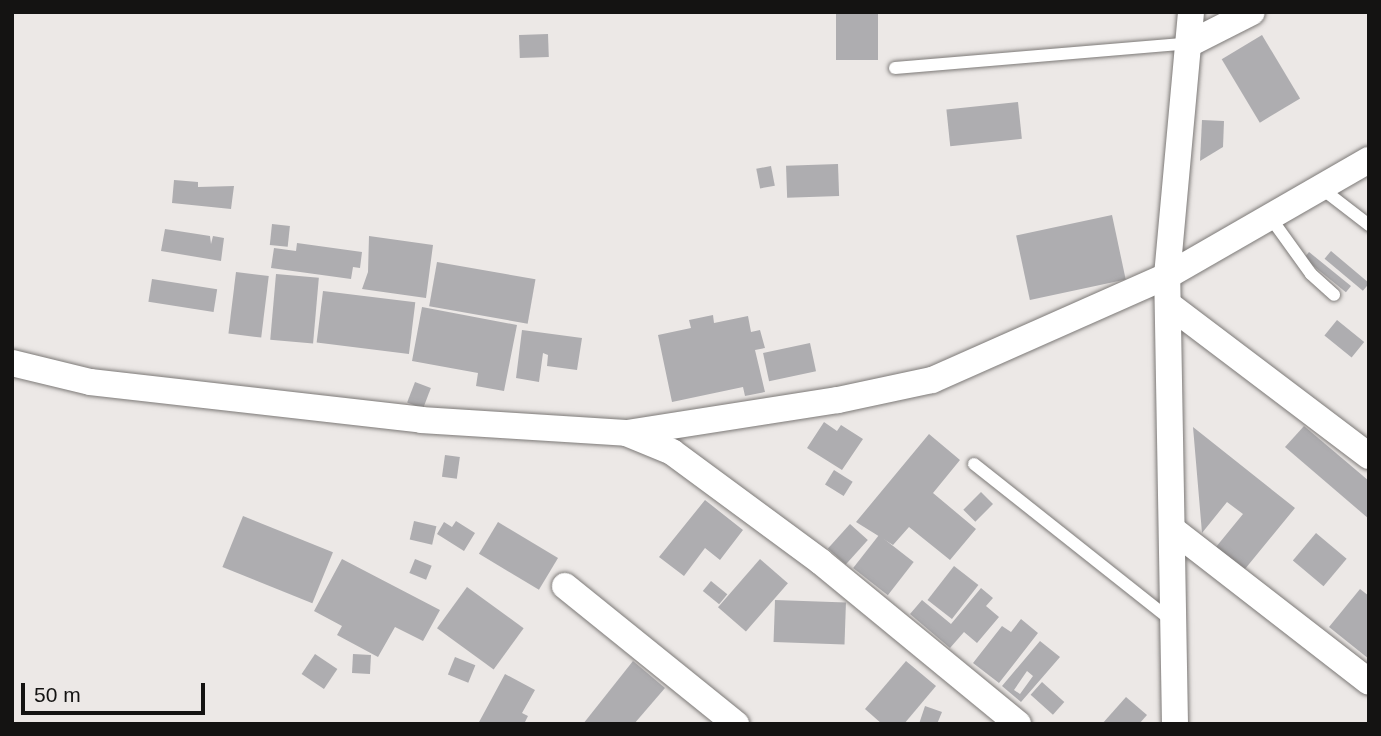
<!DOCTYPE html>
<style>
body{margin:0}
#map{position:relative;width:1381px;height:736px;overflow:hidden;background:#ece8e6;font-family:Helvetica,sans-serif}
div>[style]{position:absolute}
.building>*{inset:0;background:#aeadb0;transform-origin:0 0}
.roads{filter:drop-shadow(0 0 2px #7c7977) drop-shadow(0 0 2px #7c7977)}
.service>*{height:12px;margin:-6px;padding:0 6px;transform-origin:6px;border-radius:6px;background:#fff}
.minor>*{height:26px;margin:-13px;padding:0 13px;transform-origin:13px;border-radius:13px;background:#fff}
span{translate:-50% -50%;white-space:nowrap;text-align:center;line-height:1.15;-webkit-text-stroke:6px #ece8e6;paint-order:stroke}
.frame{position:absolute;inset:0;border:14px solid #141312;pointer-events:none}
.scale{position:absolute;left:21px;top:683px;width:184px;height:32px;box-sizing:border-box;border:4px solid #141312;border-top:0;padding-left:9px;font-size:21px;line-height:24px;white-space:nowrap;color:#141312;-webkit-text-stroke:5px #ece8e6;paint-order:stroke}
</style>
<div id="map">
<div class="building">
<i style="left:836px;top:12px;width:42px;height:48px"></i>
<i style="left:548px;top:34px;width:23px;height:29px;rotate:88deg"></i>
<i style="left:1262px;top:35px;width:74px;height:47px;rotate:59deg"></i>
<i style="left:1018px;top:102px;width:37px;height:72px;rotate:84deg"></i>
<i style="clip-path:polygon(1202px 120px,1224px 121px,1223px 147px,1200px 161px)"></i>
<i style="left:838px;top:164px;width:32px;height:52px;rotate:88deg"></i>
<i style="left:771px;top:166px;width:20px;height:15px;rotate:79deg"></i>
<i style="clip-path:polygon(174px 180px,198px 182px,198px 187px,234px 186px,231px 209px,172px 203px)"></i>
<i style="left:1112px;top:215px;width:66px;height:98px;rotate:78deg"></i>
<i style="left:272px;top:224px;width:18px;height:21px;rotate:6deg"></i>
<i style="clip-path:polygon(165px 229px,210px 236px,211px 244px,213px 236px,224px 238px,221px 261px,161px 251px)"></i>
<i style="clip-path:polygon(369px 236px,433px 245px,426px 298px,362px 289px,368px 272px)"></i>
<i style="clip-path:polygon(297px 243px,362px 252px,360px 268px,353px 267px,351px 279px,271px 268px,274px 248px,296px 251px)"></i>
<i style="left:1331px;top:251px;width:50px;height:10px;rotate:40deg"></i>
<i style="left:1309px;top:252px;width:54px;height:8px;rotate:39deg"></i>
<i style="left:437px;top:262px;width:100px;height:45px;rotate:10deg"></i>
<i style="left:236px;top:272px;width:33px;height:62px;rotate:7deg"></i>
<i style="left:276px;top:274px;width:43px;height:66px;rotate:5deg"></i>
<i style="left:152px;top:279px;width:66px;height:23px;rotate:9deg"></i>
<i style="left:323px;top:291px;width:93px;height:52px;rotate:7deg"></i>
<i style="clip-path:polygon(422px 307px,517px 325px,504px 391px,476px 386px,478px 373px,412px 361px)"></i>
<i style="clip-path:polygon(713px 315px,714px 323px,748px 316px,751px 332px,760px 330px,765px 348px,755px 350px,765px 392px,745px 396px,743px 387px,672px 402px,658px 335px,691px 328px,689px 320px)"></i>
<i style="left:1337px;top:320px;width:35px;height:20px;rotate:39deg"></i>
<i style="clip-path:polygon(522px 330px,582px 338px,577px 370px,547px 366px,548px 355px,543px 353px,539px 382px,516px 378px)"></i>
<i style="left:810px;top:343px;width:29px;height:48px;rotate:78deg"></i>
<i style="left:415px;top:382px;width:17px;height:22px;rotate:21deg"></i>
<i style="clip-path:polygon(824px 422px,837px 431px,841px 425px,863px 439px,842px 470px,807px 448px)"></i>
<i style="clip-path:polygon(1304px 426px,1369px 481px,1369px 519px,1285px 447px)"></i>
<i style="clip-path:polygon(1193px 427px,1295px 508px,1245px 569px,1216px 547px,1243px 514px,1227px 502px,1202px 533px)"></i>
<i style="clip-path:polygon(929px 434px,960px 460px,933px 493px,976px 529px,950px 560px,909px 527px,893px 545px,856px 522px)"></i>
<i style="left:445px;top:455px;width:15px;height:22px;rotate:8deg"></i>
<i style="left:834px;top:470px;width:22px;height:17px;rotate:32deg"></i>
<i style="left:981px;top:492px;width:17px;height:25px;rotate:45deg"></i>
<i style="clip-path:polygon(705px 500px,743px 530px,720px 560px,705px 548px,684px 576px,659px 557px)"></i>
<i style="left:243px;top:516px;width:97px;height:55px;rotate:22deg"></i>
<i style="left:414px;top:521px;width:23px;height:19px;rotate:13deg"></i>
<i style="clip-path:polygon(456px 521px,475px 533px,464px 551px,437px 534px,444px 522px,452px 527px)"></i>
<i style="left:498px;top:522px;width:70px;height:37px;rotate:31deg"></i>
<i style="left:850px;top:524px;width:24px;height:33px;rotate:42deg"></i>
<i style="left:1316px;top:533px;width:40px;height:36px;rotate:40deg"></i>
<i style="left:879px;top:535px;width:44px;height:42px;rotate:38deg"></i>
<i style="clip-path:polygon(342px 559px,440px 610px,423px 641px,395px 627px,378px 657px,337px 635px,342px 626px,314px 611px)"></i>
<i style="left:415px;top:559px;width:18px;height:15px;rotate:22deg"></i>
<i style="left:760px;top:559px;width:37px;height:64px;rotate:41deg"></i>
<i style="left:954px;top:566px;width:31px;height:43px;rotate:38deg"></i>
<i style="left:711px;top:581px;width:21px;height:13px;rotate:39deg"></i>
<i style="left:467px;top:587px;width:70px;height:51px;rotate:36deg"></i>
<i style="clip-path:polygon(981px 588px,993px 598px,986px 606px,999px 617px,977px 643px,964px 632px,950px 648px,910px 614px,922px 600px,951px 624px)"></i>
<i style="clip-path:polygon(1360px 589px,1369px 596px,1369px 659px,1329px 627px)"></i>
<i style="left:775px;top:600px;width:71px;height:42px;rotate:2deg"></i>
<i style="clip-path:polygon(1021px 619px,1038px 633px,999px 683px,973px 663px,1002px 626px,1011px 632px)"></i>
<i style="clip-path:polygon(evenodd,1040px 641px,1060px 657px,1021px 702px,1002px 686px,1040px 641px,1027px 671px,1033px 676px,1020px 694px,1014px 690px,1027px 671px)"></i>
<i style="left:315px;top:654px;width:27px;height:24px;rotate:34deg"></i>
<i style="left:353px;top:654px;width:18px;height:19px;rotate:3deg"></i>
<i style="left:455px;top:657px;width:22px;height:19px;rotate:22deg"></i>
<i style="clip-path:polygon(633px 661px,665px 688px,634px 724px,583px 724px)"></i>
<i style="clip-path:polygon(906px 661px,936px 686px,904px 724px,882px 724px,865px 709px)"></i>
<i style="clip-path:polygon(505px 674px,535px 690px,522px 713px,528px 716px,524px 724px,478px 724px)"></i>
<i style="left:1042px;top:682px;width:30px;height:17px;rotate:42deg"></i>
<i style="clip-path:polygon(1126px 697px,1147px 715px,1139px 724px,1102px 724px)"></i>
<i style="clip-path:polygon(925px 706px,942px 712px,937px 724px,919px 724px)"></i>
</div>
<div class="roads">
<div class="service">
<i style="left:895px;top:68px;width:297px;rotate:-4.8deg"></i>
<i style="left:1321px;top:188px;width:61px;rotate:37.6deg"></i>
<i style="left:1270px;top:217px;width:70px;rotate:54.3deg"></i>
<i style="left:1311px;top:274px;width:31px;rotate:42deg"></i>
<i style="left:974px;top:464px;width:251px;rotate:38.4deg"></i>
</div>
<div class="minor">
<i style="left:1191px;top:43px;width:68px;rotate:-26.9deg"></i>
<i style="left:1168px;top:304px;width:252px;rotate:37.1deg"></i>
<i style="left:12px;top:363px;width:80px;rotate:13.7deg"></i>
<i style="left:90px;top:382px;width:333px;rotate:6.5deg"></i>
<i style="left:421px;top:420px;width:205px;rotate:3.6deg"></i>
<i style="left:626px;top:433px;width:50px;rotate:22.4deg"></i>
<i style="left:672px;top:452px;width:185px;rotate:36.4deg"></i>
<i style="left:821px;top:562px;width:255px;rotate:39.4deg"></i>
<i style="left:627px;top:433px;width:214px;rotate:-8.9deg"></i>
<i style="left:838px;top:400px;width:96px;rotate:-12deg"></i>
<i style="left:932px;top:380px;width:257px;rotate:-23.9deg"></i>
<i style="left:1167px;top:276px;width:233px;rotate:-29.9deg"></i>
<i style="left:1172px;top:529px;width:249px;rotate:37.8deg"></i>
<i style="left:565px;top:586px;width:220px;rotate:38.9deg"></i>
<i style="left:1175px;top:724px;width:448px;rotate:-91deg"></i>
<i style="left:1167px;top:276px;width:265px;rotate:-84.8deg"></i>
</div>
</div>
<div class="frame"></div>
<div class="scale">50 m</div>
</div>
